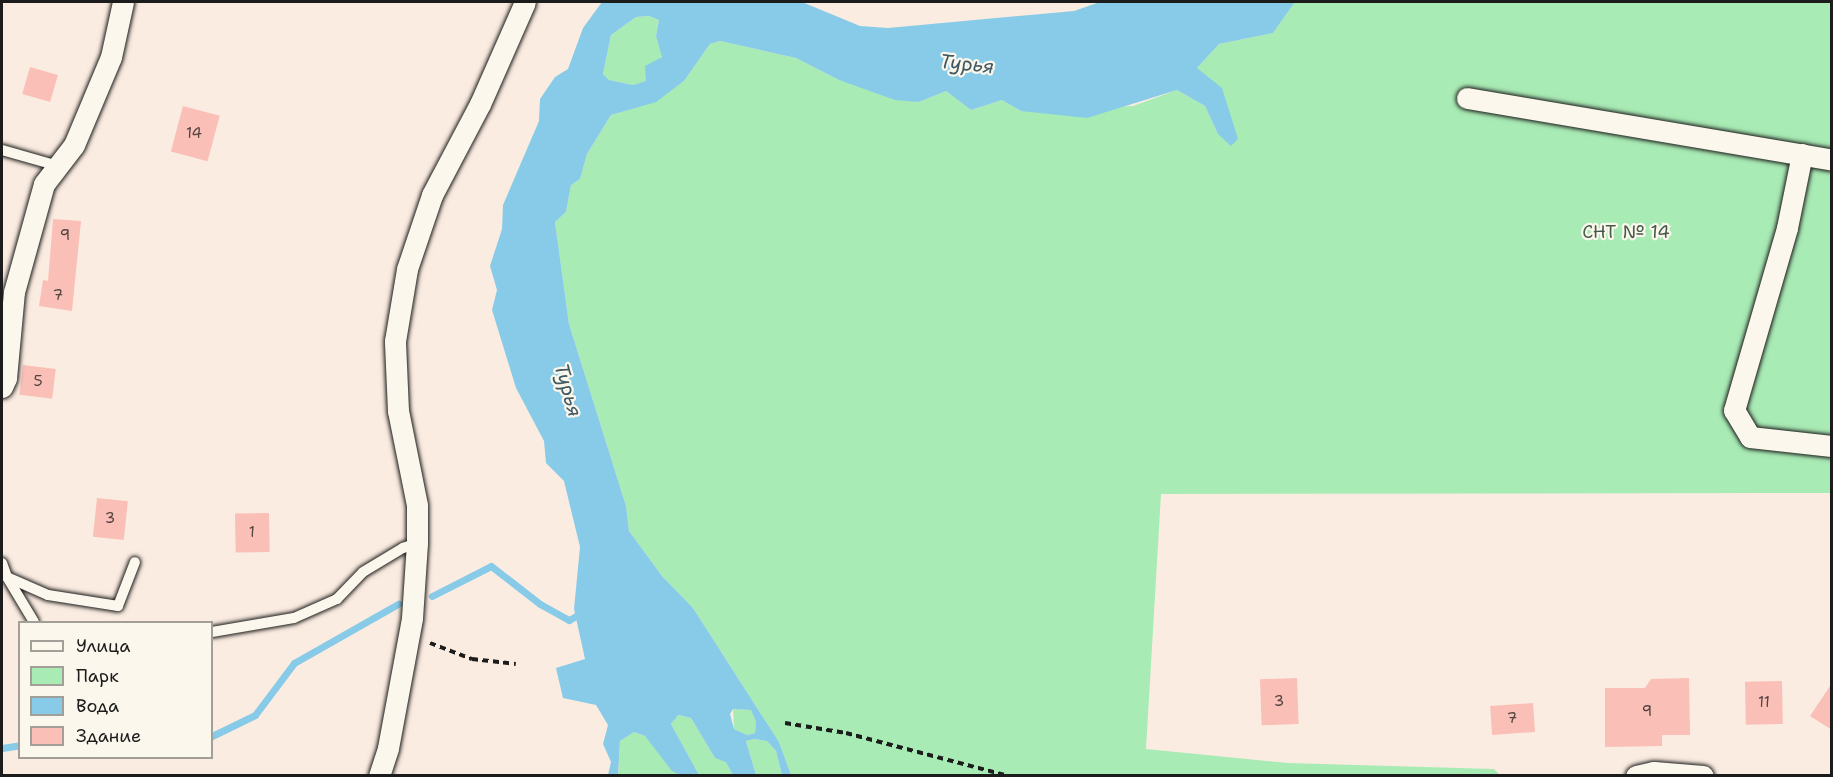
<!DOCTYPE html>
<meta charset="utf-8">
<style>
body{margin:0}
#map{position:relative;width:1833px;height:777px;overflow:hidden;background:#fbece1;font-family:"Shantell Sans",sans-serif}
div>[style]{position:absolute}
.green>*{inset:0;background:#a9ebb5}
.water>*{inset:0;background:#87cbe8}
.stream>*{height:7px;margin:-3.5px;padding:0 3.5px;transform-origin:3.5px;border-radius:3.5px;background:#87cbe8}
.building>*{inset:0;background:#fabfb6;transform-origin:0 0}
.path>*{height:4px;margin-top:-2px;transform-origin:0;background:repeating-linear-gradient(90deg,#1c1c1c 0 6px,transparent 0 10.5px)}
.roads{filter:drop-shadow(0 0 2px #1c1c1c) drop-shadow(0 0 2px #1c1c1c)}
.lane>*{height:10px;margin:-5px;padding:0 5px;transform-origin:5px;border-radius:5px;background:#fbf7ec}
.street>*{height:21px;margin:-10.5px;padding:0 10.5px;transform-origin:10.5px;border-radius:10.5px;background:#fbf7ec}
span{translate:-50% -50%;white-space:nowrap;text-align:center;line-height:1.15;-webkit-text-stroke:4.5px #fbf7ec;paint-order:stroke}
.number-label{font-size:15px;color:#544542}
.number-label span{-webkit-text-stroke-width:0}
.park-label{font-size:18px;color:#465a4a}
.water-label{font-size:20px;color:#415963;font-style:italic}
.frame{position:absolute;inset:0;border:3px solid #1c1c1c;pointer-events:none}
.legend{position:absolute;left:18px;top:621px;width:195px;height:138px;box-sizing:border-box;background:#fbf7ec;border:2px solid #a29f99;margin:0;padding:8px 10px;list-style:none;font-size:18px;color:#1c1c1c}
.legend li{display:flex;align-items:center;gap:12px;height:30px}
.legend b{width:30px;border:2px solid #a29f99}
</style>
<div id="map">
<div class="green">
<i style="clip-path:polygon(1295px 2px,1831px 2px,1831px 493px,1161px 494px,1146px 749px,1288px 763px,1494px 769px,1500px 775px,791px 775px,779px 742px,693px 608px,662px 576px,629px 531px,626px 506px,569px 324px,555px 222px,566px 212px,571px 185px,580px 179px,587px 154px,611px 115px,656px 101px,684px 81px,710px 44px,720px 41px,796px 58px,839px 80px,919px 102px,946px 91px,971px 110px,1002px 100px,1021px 111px,1133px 106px,1177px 90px,1205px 106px,1218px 134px,1197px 68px,1219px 44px,1273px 33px)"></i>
<i style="clip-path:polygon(649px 16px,659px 20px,656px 36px,662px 56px,648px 70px,647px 81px,633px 85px,609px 80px,603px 74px,611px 35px,636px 17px)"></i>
<i style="clip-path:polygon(733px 709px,751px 710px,756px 722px,755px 733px,747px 735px,734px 729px)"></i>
<i style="clip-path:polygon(677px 715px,691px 718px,715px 758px,726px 761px,733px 775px,699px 775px,671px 724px)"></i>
<i style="clip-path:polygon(634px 732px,645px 736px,680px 775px,618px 776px,620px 741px)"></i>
<i style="clip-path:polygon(754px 739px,767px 741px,776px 751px,782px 775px,756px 775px,746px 741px)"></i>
</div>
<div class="water">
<i style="clip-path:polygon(evenodd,602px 2px,802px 2px,860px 26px,888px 28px,1074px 11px,1100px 2px,1295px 2px,1273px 33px,1219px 44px,1197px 68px,1222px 88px,1238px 139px,1231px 146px,1218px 134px,1205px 106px,1177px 90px,1087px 118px,1021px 111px,1002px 100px,971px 110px,946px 91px,919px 102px,895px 100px,839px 80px,796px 58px,720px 41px,710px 44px,684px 81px,656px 102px,611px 115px,587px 154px,580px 179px,571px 185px,566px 212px,555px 222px,569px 324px,626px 506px,629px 531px,662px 576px,693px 608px,779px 742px,791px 775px,782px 775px,776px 751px,767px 741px,754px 739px,746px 741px,756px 775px,733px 775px,726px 762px,715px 758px,691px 718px,678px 715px,671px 724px,699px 775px,680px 775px,672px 771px,645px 736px,634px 732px,620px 741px,618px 775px,608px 775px,611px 762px,603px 744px,608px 725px,596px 705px,563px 698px,556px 668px,585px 659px,574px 609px,580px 547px,564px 481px,546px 463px,544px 441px,516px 388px,492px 310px,497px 290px,490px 266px,502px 229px,503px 205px,539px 121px,540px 99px,555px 77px,568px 69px,583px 28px,602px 2px,649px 16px,659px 20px,656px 36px,662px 57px,645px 66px,646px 81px,633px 85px,609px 80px,603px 74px,611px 35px,636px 17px,649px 16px,602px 2px,733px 709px,751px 710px,756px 722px,755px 733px,747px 735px,734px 729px,730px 714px,733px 709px)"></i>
</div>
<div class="stream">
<i style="left:432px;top:596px;width:66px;rotate:-27deg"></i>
<i style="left:491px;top:566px;width:62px;rotate:37.8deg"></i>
<i style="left:540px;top:604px;width:33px;rotate:29deg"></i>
<i style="left:569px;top:620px;width:16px;rotate:-30deg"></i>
<i style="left:212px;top:736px;width:48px;rotate:-26deg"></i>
<i style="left:255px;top:715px;width:65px;rotate:-53.1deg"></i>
<i style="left:294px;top:663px;width:120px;rotate:-29.6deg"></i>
<i style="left:2px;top:748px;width:18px;rotate:-9deg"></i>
</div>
<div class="building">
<i style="left:30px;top:67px;width:29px;height:28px;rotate:16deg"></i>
<i style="left:183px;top:106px;width:38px;height:47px;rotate:15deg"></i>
<i style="clip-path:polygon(53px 219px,81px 221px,72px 311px,39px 306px,43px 280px,48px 281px)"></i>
<i style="left:23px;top:365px;width:33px;height:30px;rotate:7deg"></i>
<i style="left:97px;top:498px;width:31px;height:39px;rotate:6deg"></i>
<i style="left:269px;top:513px;width:39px;height:34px;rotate:89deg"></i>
<i style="left:1297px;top:678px;width:46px;height:37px;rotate:88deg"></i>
<i style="clip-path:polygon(1689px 678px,1690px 735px,1662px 735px,1662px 746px,1605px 747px,1605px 688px,1645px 688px,1651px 679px)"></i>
<i style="left:1782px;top:681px;width:43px;height:37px;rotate:89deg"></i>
<i style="clip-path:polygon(1832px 683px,1832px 730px,1810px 716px)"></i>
<i style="left:1533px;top:703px;width:29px;height:43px;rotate:86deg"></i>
</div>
<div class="path">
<i style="left:430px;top:643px;width:45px;rotate:20.9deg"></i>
<i style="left:472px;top:659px;width:44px;rotate:6.5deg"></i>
<i style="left:785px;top:723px;width:62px;rotate:9.3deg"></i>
<i style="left:846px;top:733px;width:169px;rotate:14.8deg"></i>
</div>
<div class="roads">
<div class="lane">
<i style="left:2px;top:150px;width:58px;rotate:15.9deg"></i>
<i style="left:2px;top:563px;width:15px;rotate:70deg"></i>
<i style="left:7px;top:577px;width:45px;rotate:23.7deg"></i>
<i style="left:48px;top:595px;width:71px;rotate:8.9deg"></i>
<i style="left:118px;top:606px;width:47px;rotate:-68.9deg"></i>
<i style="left:7px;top:577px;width:52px;rotate:59deg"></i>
<i style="left:212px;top:632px;width:83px;rotate:-9.7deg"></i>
<i style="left:294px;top:618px;width:47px;rotate:-23.8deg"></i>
<i style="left:337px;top:599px;width:37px;rotate:-46deg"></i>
<i style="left:363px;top:572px;width:47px;rotate:-31deg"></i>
<i style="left:403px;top:548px;width:15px;rotate:-20deg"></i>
</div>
<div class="street">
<i style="left:1467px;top:98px;width:370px;rotate:9.6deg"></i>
<i style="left:1802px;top:154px;width:76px;rotate:101.5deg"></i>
<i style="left:1787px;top:228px;width:190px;rotate:106.2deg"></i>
<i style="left:1734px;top:410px;width:31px;rotate:59deg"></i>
<i style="left:1750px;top:437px;width:82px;rotate:6.3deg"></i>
<i style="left:2px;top:387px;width:10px;rotate:-66deg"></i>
<i style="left:6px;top:378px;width:86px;rotate:-84.7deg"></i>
<i style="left:14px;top:292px;width:112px;rotate:-74.5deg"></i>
<i style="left:44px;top:184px;width:49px;rotate:-52.4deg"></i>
<i style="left:74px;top:145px;width:95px;rotate:-67.2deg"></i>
<i style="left:111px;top:57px;width:56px;rotate:-77.7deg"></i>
<i style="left:379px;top:776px;width:29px;rotate:-72deg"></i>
<i style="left:388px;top:748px;width:132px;rotate:-79.5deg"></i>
<i style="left:412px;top:618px;width:75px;rotate:-86.2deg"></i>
<i style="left:417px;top:543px;width:38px;rotate:-90deg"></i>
<i style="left:417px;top:505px;width:96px;rotate:-101.4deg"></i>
<i style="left:398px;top:411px;width:70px;rotate:-92.5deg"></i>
<i style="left:395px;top:341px;width:73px;rotate:-80.5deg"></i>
<i style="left:407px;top:269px;width:78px;rotate:-71.3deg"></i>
<i style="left:432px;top:195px;width:103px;rotate:-62.2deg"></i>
<i style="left:480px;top:104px;width:111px;rotate:-66.2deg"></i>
<i style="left:1636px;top:776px;width:18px;rotate:-13deg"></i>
<i style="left:1654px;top:772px;width:49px;rotate:4.7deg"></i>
</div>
</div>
<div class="number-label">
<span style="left:194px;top:134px">14</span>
<span style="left:65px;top:236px">9</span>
<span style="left:58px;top:296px">7</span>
<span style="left:38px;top:382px">5</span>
<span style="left:110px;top:519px">3</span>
<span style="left:252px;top:533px">1</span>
<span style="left:1279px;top:702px">3</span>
<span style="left:1764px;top:703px">11</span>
<span style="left:1647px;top:712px">9</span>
<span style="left:1512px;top:719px">7</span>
</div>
<div class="park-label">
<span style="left:1626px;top:232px">СНТ № 14</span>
</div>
<div class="water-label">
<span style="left:967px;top:64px;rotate:6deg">Турья</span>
<span style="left:568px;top:390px;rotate:74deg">Турья</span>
</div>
<div class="frame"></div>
<ul class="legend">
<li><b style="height:8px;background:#fbf7ec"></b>Улица</li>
<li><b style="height:16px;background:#a9ebb5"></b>Парк</li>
<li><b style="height:16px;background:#87cbe8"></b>Вода</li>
<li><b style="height:16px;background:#fabfb6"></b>Здание</li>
</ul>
</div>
